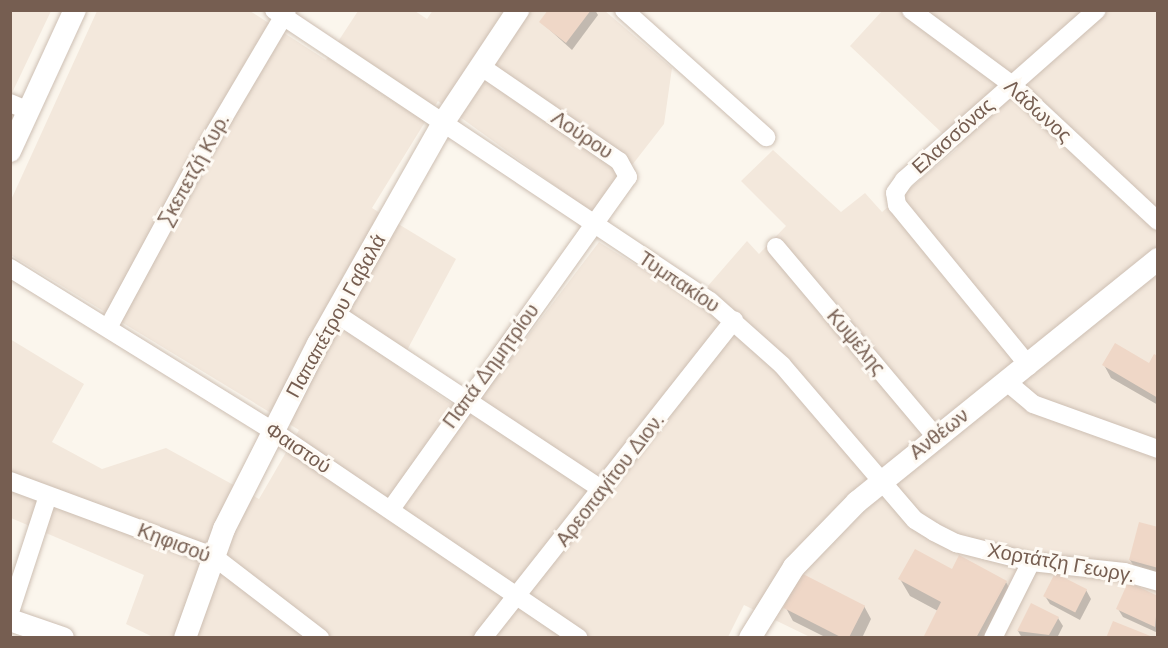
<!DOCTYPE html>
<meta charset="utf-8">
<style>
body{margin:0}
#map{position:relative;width:1168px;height:648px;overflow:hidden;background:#fbf6ed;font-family:"Nunito Sans",sans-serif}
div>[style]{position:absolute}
.residential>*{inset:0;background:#f3e8dc}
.shadow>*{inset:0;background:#0003}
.building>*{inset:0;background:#efd7c7;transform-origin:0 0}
.roads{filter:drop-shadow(0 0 2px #cdbfb3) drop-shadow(0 0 2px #cdbfb3)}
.minor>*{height:18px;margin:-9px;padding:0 9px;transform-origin:9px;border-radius:9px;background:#fff}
.tertiary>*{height:22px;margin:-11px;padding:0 11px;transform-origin:11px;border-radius:11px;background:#fff}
span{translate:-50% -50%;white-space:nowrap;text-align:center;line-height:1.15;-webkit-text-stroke:6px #fefaf4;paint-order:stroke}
.street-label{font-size:20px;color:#765e51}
.frame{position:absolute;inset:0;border:12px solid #765e51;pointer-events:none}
</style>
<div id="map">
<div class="residential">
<i style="clip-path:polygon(433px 10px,605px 11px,672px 68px,664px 124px,594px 214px,438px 101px,372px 208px,456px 259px,398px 367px,468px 415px,599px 242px,694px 302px,747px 241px,759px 254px,786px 226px,741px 181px,773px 150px,841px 212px,865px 193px,882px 212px,958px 148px,850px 46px,882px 11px,1157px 11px,1157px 637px,810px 637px,744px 605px,728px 637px,153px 637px,126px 624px,144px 575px,11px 518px,10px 339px,84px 384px,52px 442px,102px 469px,166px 448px,259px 499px,299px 430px,11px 255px,11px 200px,97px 11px,250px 11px,326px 60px,358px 11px,415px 11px,427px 19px)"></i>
<i style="clip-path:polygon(11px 11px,51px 11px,11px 95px)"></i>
</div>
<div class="shadow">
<i style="clip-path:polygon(550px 10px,595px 10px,598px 15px,572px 50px,541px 22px)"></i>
<i style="clip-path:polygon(1158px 357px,1158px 405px,1111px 378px,1104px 365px,1150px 365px)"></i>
<i style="clip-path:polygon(1158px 528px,1158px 574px,1135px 568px,1130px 560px)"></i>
<i style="clip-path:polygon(952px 571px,1006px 582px,1015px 599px,995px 638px,924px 638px,938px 611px,910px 596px,900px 579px)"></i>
<i style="clip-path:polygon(1086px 590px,1091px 599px,1080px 620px,1050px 604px,1045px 596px)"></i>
<i style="clip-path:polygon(1158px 598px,1158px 633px,1123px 617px,1118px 609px)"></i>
<i style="clip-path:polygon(1032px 605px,1058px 618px,1063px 626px,1057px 638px,1022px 638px,1018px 631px)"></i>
<i style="clip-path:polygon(864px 606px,871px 619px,862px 638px,827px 638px,793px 621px,786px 608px)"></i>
</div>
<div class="building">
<i style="clip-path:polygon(548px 10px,591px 10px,566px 43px,539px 22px)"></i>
<i style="clip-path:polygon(1115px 343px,1149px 363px,1154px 354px,1158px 356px,1158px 398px,1102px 365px)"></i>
<i style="clip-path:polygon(1139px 522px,1158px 527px,1158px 568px,1129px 560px)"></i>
<i style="clip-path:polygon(915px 549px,952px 569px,959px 555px,1007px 581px,976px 638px,923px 638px,941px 602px,898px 579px)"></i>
<i style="left:801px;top:573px;width:72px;height:39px;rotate:27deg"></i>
<i style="left:1055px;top:573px;width:36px;height:26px;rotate:27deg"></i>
<i style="clip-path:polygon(1128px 582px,1158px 596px,1155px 627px,1116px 609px)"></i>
<i style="clip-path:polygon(1031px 603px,1059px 617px,1049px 635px,1017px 631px)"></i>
<i style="clip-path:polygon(1113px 621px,1153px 637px,1153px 638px,1106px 638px)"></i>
</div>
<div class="roads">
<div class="minor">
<i style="left:274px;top:10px;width:524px;rotate:33.72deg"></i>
<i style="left:710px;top:301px;width:96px;rotate:41.6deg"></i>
<i style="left:782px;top:365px;width:204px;rotate:49.4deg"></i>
<i style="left:915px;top:520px;width:22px;rotate:32deg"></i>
<i style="left:934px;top:532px;width:25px;rotate:27deg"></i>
<i style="left:956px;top:543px;width:77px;rotate:14.2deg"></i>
<i style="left:1031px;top:562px;width:94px;rotate:6.1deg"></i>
<i style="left:1124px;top:572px;width:35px;rotate:16deg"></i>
<i style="left:624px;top:10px;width:191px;rotate:41.8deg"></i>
<i style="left:911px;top:10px;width:124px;rotate:36.5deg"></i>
<i style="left:1011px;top:84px;width:201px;rotate:43deg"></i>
<i style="left:10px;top:103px;width:21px;rotate:23deg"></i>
<i style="left:776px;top:247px;width:248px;rotate:49.9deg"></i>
<i style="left:10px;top:268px;width:309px;rotate:31.8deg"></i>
<i style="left:273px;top:431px;width:369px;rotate:34.1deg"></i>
<i style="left:335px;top:313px;width:320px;rotate:33.5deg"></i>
<i style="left:109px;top:326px;width:196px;rotate:-61.6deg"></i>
<i style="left:202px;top:154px;width:167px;rotate:-59.4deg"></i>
<i style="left:1029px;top:366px;width:208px;rotate:-129.3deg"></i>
<i style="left:897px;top:205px;width:12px;rotate:-99deg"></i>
<i style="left:895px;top:193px;width:16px;rotate:-55deg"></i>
<i style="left:904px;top:180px;width:257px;rotate:-41.4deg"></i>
<i style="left:1007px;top:382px;width:34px;rotate:40deg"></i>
<i style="left:1033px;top:404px;width:133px;rotate:19.8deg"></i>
<i style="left:10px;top:481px;width:216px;rotate:20.3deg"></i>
<i style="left:213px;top:556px;width:135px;rotate:37.5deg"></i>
<i style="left:391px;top:509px;width:408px;rotate:-54.5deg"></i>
<i style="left:628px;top:177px;width:18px;rotate:-119deg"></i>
<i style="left:619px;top:161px;width:168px;rotate:-145.6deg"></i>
<i style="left:10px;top:612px;width:122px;rotate:-71.9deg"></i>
<i style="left:483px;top:638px;width:405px;rotate:-51.7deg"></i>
<i style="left:993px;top:638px;width:85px;rotate:-63.4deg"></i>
</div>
<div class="tertiary">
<i style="left:10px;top:151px;width:155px;rotate:-65.3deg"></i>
<i style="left:10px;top:620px;width:56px;rotate:18.8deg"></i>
<i style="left:185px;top:638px;width:116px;rotate:-70.3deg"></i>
<i style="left:224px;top:529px;width:208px;rotate:-63.1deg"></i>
<i style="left:318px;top:344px;width:254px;rotate:-60.5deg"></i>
<i style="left:443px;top:123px;width:136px;rotate:-56.4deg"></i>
<i style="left:750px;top:638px;width:84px;rotate:-58.2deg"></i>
<i style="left:794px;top:567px;width:91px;rotate:-45.9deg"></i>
<i style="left:857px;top:502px;width:387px;rotate:-38.9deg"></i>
</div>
</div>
<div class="street-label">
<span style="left:1038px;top:111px;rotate:42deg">Λάδωνος</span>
<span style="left:582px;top:135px;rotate:34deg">Λούρου</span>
<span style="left:953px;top:136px;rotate:-42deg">Ελασσόνας</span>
<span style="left:194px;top:170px;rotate:-61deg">Σκεπετζή Κυρ.</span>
<span style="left:679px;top:282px;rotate:34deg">Τυμπακίου</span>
<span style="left:336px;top:316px;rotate:-61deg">Παπαπέτρου Γαβαλά</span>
<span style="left:856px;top:342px;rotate:50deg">Κυψέλης</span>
<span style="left:491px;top:366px;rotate:-54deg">Παπά Δημητρίου</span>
<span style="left:939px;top:434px;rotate:-38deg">Ανθέων</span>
<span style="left:298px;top:448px;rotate:34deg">Φαιστού</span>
<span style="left:610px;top:480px;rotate:-52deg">Αρεοπαγίτου Διον.</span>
<span style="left:174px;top:543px;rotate:21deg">Κηφισού</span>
<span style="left:1061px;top:563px;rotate:10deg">Χορτάτζη Γεωργ.</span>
</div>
<div class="frame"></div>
</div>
